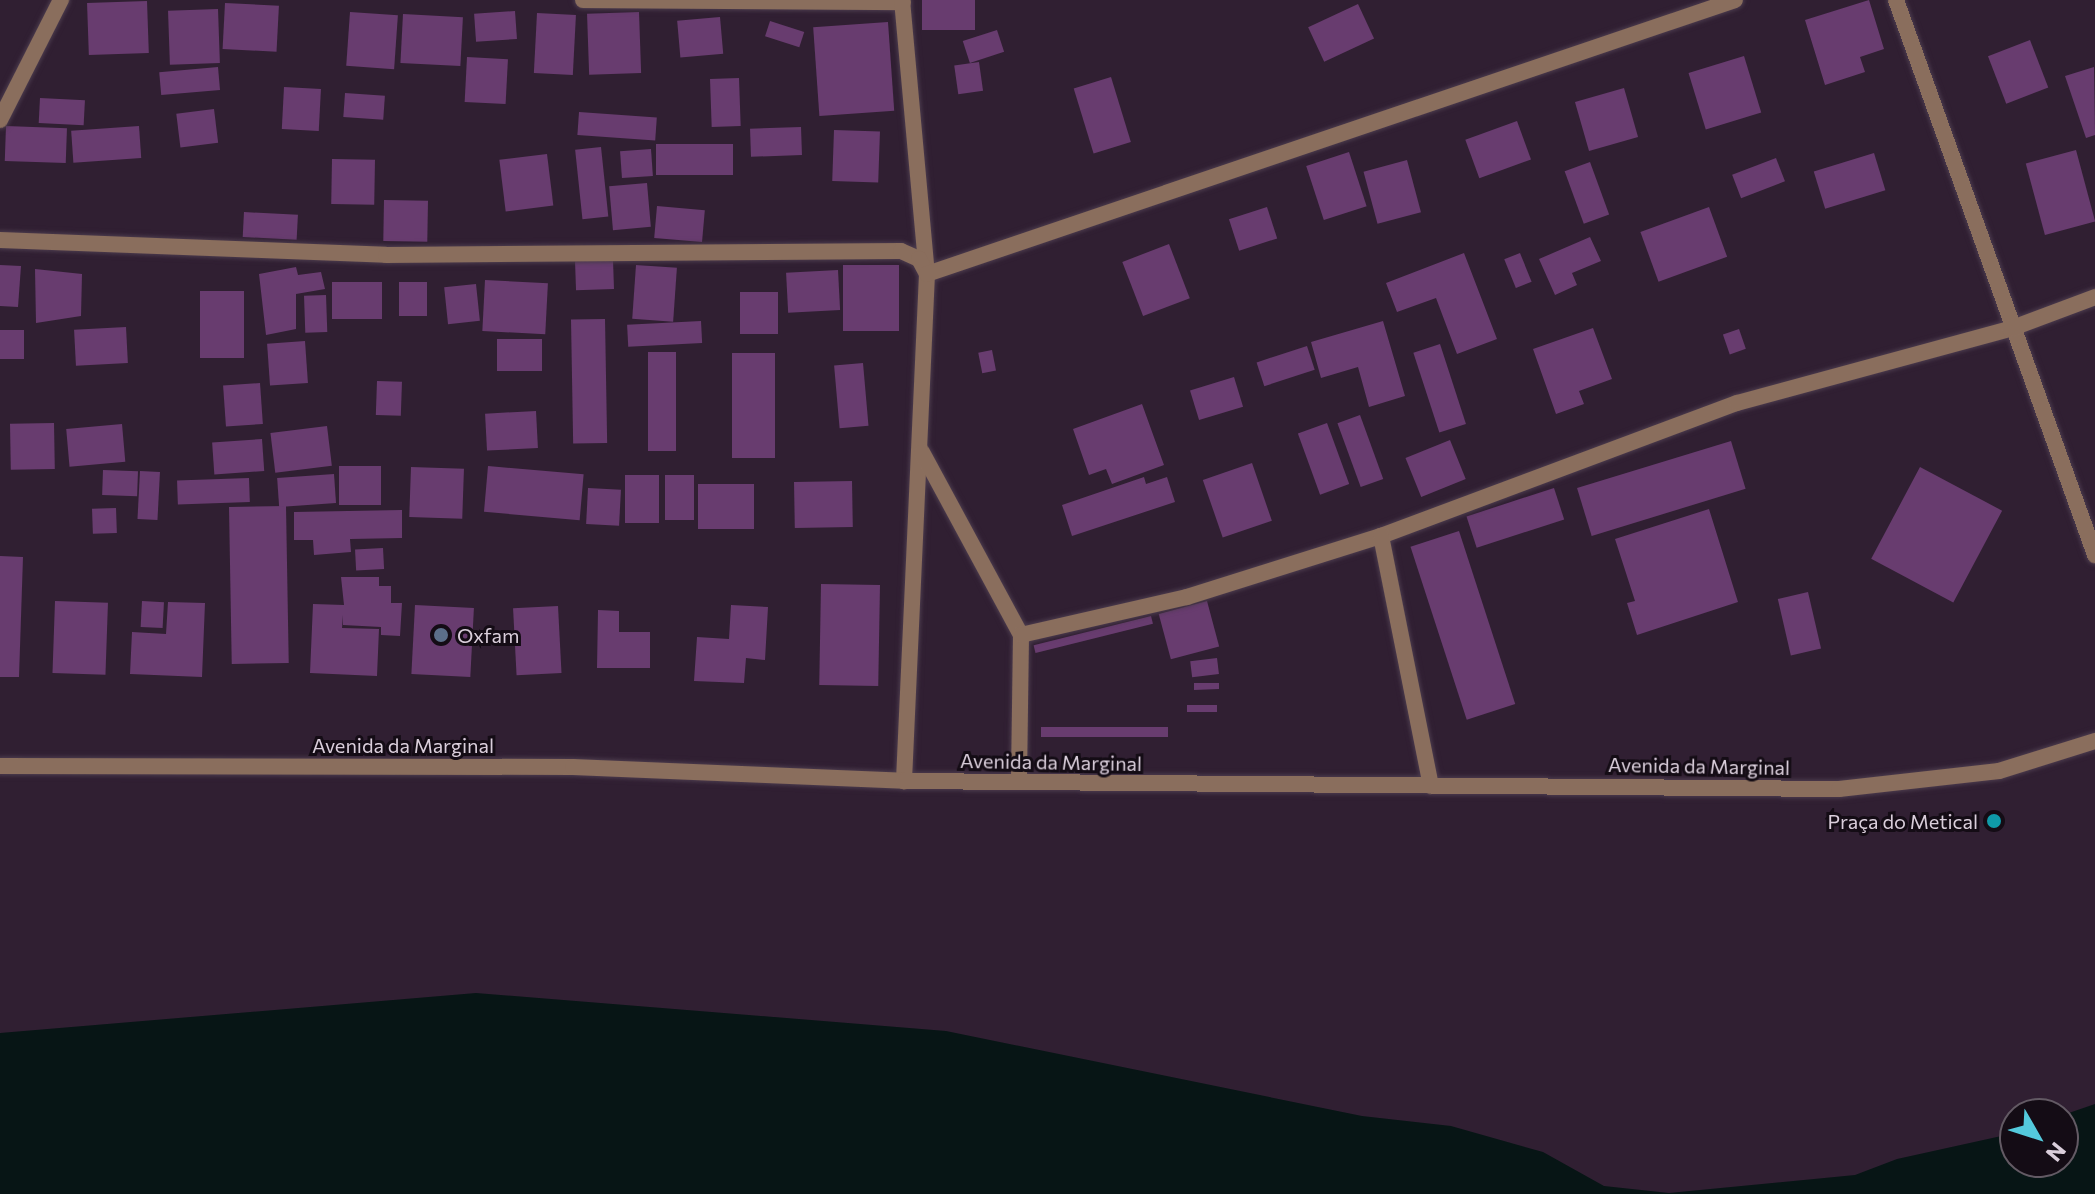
<!DOCTYPE html>
<meta charset="utf-8">
<style>
body{margin:0}
#map{position:relative;width:2095px;height:1194px;overflow:hidden;background:#301f32;font-family:Commissioner,sans-serif}
div>[style]{position:absolute}
.water>*{inset:0;background:#071515}
.building>*{inset:0;background:#683c6f;transform-origin:0 0}
.roads{filter:drop-shadow(0 0 2px #4b3b4d) drop-shadow(0 0 2px #4b3b4d)}
.minor>*{height:16px;margin:-8px;padding:0 8px;transform-origin:8px;border-radius:8px;background:#8a6e5d}
.tertiary>*{height:16px;margin:-8px;padding:0 8px;transform-origin:8px;border-radius:8px;background:#8a6e5d}
.dots>*{width:22px;height:22px;translate:-50% -50%;box-sizing:border-box;border:4px solid #140c15;border-radius:50%}
span{translate:-50% -50%;white-space:nowrap;text-align:center;line-height:1.15;-webkit-text-stroke:6px #140c15;paint-order:stroke}
.poi-label{font-size:20px;color:#dacedb}
.left{translate:0 -50%;text-align:left}
.right{translate:-100% -50%;text-align:right}
.street-label{font-size:20px;color:#dacedb}
.north{position:absolute;left:1999px;top:1098px;width:80px;height:80px;box-sizing:border-box;background:#140c15;border:2px solid #635a64;border-radius:50%;rotate:129deg;font-size:22px;font-weight:700;line-height:32px;text-align:center;color:#dacedb}
.north::after{content:'';display:block;margin:auto;width:28px;height:36px;background:#54cadd;clip-path:polygon(50% 0,100% 100%,50% 72%,0 100%)}
</style>
<div id="map">
<div class="water">
<i style="clip-path:polygon(476px 993px,946px 1031px,1362px 1116px,1451px 1126px,1543px 1152px,1604px 1186px,1669px 1193px,1855px 1175px,1897px 1159px,2015px 1133px,2015px 1162px,2063px 1162px,2063px 1115px,2095px 1104px,2095px 1194px,0 1194px,0 1033px)"></i>
</div>
<div class="building">
<i style="left:922px;top:0;width:53px;height:30px"></i>
<i style="clip-path:polygon(1869px 0,1884px 49px,1860px 57px,1865px 72px,1825px 85px,1805px 20px)"></i>
<i style="left:147px;top:1px;width:52px;height:60px;rotate:88deg"></i>
<i style="left:225px;top:3px;width:54px;height:46px;rotate:3deg"></i>
<i style="left:1358px;top:4px;width:38px;height:55px;rotate:65deg"></i>
<i style="left:218px;top:9px;width:54px;height:50px;rotate:88deg"></i>
<i style="left:515px;top:11px;width:28px;height:41px;rotate:86deg"></i>
<i style="left:350px;top:12px;width:48px;height:54px;rotate:4deg"></i>
<i style="left:639px;top:12px;width:61px;height:52px;rotate:88deg"></i>
<i style="left:537px;top:13px;width:39px;height:60px;rotate:3deg"></i>
<i style="left:403px;top:14px;width:60px;height:49px;rotate:3deg"></i>
<i style="left:720px;top:17px;width:37px;height:43px;rotate:85deg"></i>
<i style="left:770px;top:21px;width:36px;height:16px;rotate:18deg"></i>
<i style="left:888px;top:22px;width:89px;height:75px;rotate:86deg"></i>
<i style="left:997px;top:30px;width:23px;height:36px;rotate:72deg"></i>
<i style="left:2030px;top:40px;width:51px;height:45px;rotate:69deg"></i>
<i style="left:1744px;top:56px;width:59px;height:58px;rotate:73deg"></i>
<i style="left:467px;top:57px;width:41px;height:45px;rotate:3deg"></i>
<i style="left:979px;top:62px;width:29px;height:25px;rotate:82deg"></i>
<i style="left:218px;top:67px;width:23px;height:59px;rotate:85deg"></i>
<i style="clip-path:polygon(2094px 67px,2095px 135px,2086px 138px,2065px 76px)"></i>
<i style="left:1111px;top:77px;width:68px;height:39px;rotate:73deg"></i>
<i style="left:739px;top:78px;width:48px;height:29px;rotate:88deg"></i>
<i style="left:284px;top:87px;width:37px;height:42px;rotate:3deg"></i>
<i style="left:1624px;top:88px;width:51px;height:51px;rotate:74deg"></i>
<i style="left:345px;top:93px;width:40px;height:24px;rotate:4deg"></i>
<i style="left:40px;top:98px;width:45px;height:25px;rotate:3deg"></i>
<i style="left:214px;top:109px;width:34px;height:38px;rotate:83deg"></i>
<i style="left:579px;top:112px;width:78px;height:23px;rotate:4deg"></i>
<i style="left:1517px;top:121px;width:41px;height:55px;rotate:70deg"></i>
<i style="left:6px;top:126px;width:61px;height:35px;rotate:2deg"></i>
<i style="left:139px;top:126px;width:32px;height:68px;rotate:86deg"></i>
<i style="left:801px;top:127px;width:28px;height:51px;rotate:88deg"></i>
<i style="left:834px;top:130px;width:46px;height:51px;rotate:2deg"></i>
<i style="left:733px;top:144px;width:31px;height:77px;rotate:90deg"></i>
<i style="left:601px;top:147px;width:70px;height:26px;rotate:84deg"></i>
<i style="left:651px;top:149px;width:27px;height:31px;rotate:86deg"></i>
<i style="left:2076px;top:150px;width:74px;height:52px;rotate:75deg"></i>
<i style="left:1349px;top:152px;width:57px;height:45px;rotate:72deg"></i>
<i style="left:1874px;top:153px;width:39px;height:63px;rotate:73deg"></i>
<i style="left:547px;top:154px;width:52px;height:48px;rotate:83deg"></i>
<i style="left:1776px;top:158px;width:25px;height:47px;rotate:69deg"></i>
<i style="left:332px;top:159px;width:43px;height:45px;rotate:1deg"></i>
<i style="left:1407px;top:160px;width:54px;height:45px;rotate:75deg"></i>
<i style="left:1590px;top:162px;width:56px;height:27px;rotate:70deg"></i>
<i style="left:647px;top:183px;width:44px;height:38px;rotate:85deg"></i>
<i style="left:384px;top:200px;width:44px;height:41px;rotate:1deg"></i>
<i style="left:657px;top:206px;width:48px;height:32px;rotate:5deg"></i>
<i style="left:1267px;top:207px;width:33px;height:40px;rotate:72deg"></i>
<i style="left:1709px;top:207px;width:53px;height:73px;rotate:70deg"></i>
<i style="left:244px;top:212px;width:54px;height:25px;rotate:3deg"></i>
<i style="clip-path:polygon(1590px 237px,1601px 261px,1572px 273px,1577px 285px,1555px 295px,1539px 259px)"></i>
<i style="left:1169px;top:244px;width:58px;height:50px;rotate:69deg"></i>
<i style="clip-path:polygon(1464px 253px,1497px 339px,1457px 354px,1436px 298px,1397px 312px,1386px 283px)"></i>
<i style="left:1520px;top:253px;width:31px;height:17px;rotate:68deg"></i>
<i style="left:613px;top:260px;width:29px;height:38px;rotate:88deg"></i>
<i style="clip-path:polygon(0 265px,21px 266px,18px 307px,0 306px)"></i>
<i style="left:636px;top:265px;width:41px;height:54px;rotate:4deg"></i>
<i style="left:843px;top:265px;width:56px;height:66px"></i>
<i style="clip-path:polygon(296px 267px,298px 275px,321px 272px,325px 289px,296px 294px,296px 329px,266px 335px,259px 274px)"></i>
<i style="clip-path:polygon(35px 269px,82px 274px,81px 316px,36px 323px)"></i>
<i style="left:838px;top:270px;width:40px;height:52px;rotate:87deg"></i>
<i style="left:485px;top:280px;width:63px;height:51px;rotate:3deg"></i>
<i style="left:382px;top:282px;width:37px;height:50px;rotate:90deg"></i>
<i style="left:399px;top:282px;width:28px;height:34px"></i>
<i style="left:476px;top:284px;width:37px;height:32px;rotate:84deg"></i>
<i style="left:244px;top:291px;width:67px;height:44px;rotate:90deg"></i>
<i style="left:778px;top:292px;width:42px;height:38px;rotate:90deg"></i>
<i style="left:326px;top:295px;width:37px;height:22px;rotate:88deg"></i>
<i style="left:605px;top:319px;width:124px;height:34px;rotate:89deg"></i>
<i style="left:701px;top:321px;width:22px;height:74px;rotate:87deg"></i>
<i style="clip-path:polygon(1383px 321px,1405px 396px,1369px 407px,1358px 367px,1321px 378px,1311px 342px)"></i>
<i style="left:126px;top:327px;width:36px;height:52px;rotate:87deg"></i>
<i style="clip-path:polygon(1593px 328px,1612px 379px,1579px 391px,1584px 404px,1556px 414px,1533px 349px)"></i>
<i style="left:1739px;top:329px;width:21px;height:17px;rotate:71deg"></i>
<i style="left:0;top:330px;width:24px;height:29px"></i>
<i style="left:497px;top:339px;width:45px;height:32px"></i>
<i style="left:305px;top:341px;width:42px;height:38px;rotate:86deg"></i>
<i style="left:1440px;top:344px;width:84px;height:28px;rotate:72deg"></i>
<i style="left:1307px;top:346px;width:25px;height:53px;rotate:72deg"></i>
<i style="left:992px;top:350px;width:21px;height:14px;rotate:79deg"></i>
<i style="left:648px;top:352px;width:28px;height:99px"></i>
<i style="left:775px;top:353px;width:105px;height:43px;rotate:90deg"></i>
<i style="left:863px;top:363px;width:63px;height:29px;rotate:85deg"></i>
<i style="left:1234px;top:377px;width:31px;height:46px;rotate:73deg"></i>
<i style="left:377px;top:381px;width:25px;height:34px;rotate:2deg"></i>
<i style="left:260px;top:383px;width:41px;height:37px;rotate:86deg"></i>
<i style="clip-path:polygon(1142px 404px,1164px 465px,1112px 484px,1106px 469px,1089px 475px,1073px 429px)"></i>
<i style="left:536px;top:411px;width:37px;height:51px;rotate:87deg"></i>
<i style="left:1360px;top:415px;width:68px;height:24px;rotate:70deg"></i>
<i style="left:54px;top:423px;width:46px;height:44px;rotate:89deg"></i>
<i style="left:1327px;top:423px;width:65px;height:31px;rotate:70deg"></i>
<i style="left:122px;top:424px;width:38px;height:56px;rotate:85deg"></i>
<i style="left:327px;top:426px;width:40px;height:57px;rotate:83deg"></i>
<i style="left:262px;top:439px;width:32px;height:50px;rotate:86deg"></i>
<i style="left:1450px;top:440px;width:42px;height:48px;rotate:68deg"></i>
<i style="left:1731px;top:441px;width:50px;height:161px;rotate:73deg"></i>
<i style="left:1252px;top:463px;width:61px;height:52px;rotate:71deg"></i>
<i style="left:339px;top:466px;width:42px;height:39px"></i>
<i style="left:488px;top:466px;width:96px;height:46px;rotate:5deg"></i>
<i style="left:411px;top:467px;width:53px;height:50px;rotate:2deg"></i>
<i style="left:1920px;top:467px;width:93px;height:104px;rotate:28deg"></i>
<i style="left:103px;top:470px;width:35px;height:25px;rotate:2deg"></i>
<i style="left:140px;top:471px;width:20px;height:48px;rotate:3deg"></i>
<i style="left:334px;top:474px;width:29px;height:57px;rotate:86deg"></i>
<i style="left:659px;top:475px;width:48px;height:34px;rotate:90deg"></i>
<i style="left:665px;top:475px;width:29px;height:45px"></i>
<i style="clip-path:polygon(1144px 477px,1146px 484px,1167px 477px,1175px 502px,1072px 536px,1062px 505px)"></i>
<i style="left:249px;top:478px;width:24px;height:72px;rotate:88deg"></i>
<i style="left:852px;top:481px;width:46px;height:58px;rotate:89deg"></i>
<i style="left:754px;top:484px;width:45px;height:56px;rotate:90deg"></i>
<i style="left:588px;top:488px;width:33px;height:36px;rotate:3deg"></i>
<i style="left:1554px;top:488px;width:33px;height:92px;rotate:72deg"></i>
<i style="left:286px;top:506px;width:157px;height:57px;rotate:89deg"></i>
<i style="left:116px;top:508px;width:25px;height:24px;rotate:88deg"></i>
<i style="clip-path:polygon(1709px 509px,1738px 602px,1637px 635px,1627px 603px,1635px 601px,1615px 539px)"></i>
<i style="clip-path:polygon(402px 510px,402px 538px,350px 539px,351px 552px,314px 555px,313px 540px,294px 540px,294px 512px)"></i>
<i style="left:1459px;top:531px;width:182px;height:51px;rotate:72deg"></i>
<i style="left:383px;top:548px;width:21px;height:28px;rotate:87deg"></i>
<i style="clip-path:polygon(0 556px,23px 557px,19px 677px,0 677px)"></i>
<i style="clip-path:polygon(341px 577px,379px 577px,379px 586px,391px 586px,391px 603px,402px 603px,400px 636px,381px 635px,381px 627px,343px 625px,343px 615px,342px 628px,379px 629px,377px 676px,310px 673px,313px 604px,344px 605px)"></i>
<i style="left:821px;top:584px;width:59px;height:101px;rotate:1deg"></i>
<i style="left:1808px;top:592px;width:58px;height:31px;rotate:77deg"></i>
<i style="left:55px;top:601px;width:53px;height:72px;rotate:2deg"></i>
<i style="left:142px;top:601px;width:22px;height:26px;rotate:3deg"></i>
<i style="left:1207px;top:601px;width:47px;height:50px;rotate:75deg"></i>
<i style="clip-path:polygon(168px 602px,205px 603px,202px 677px,130px 674px,132px 632px,166px 634px)"></i>
<i style="left:415px;top:605px;width:59px;height:69px;rotate:3deg"></i>
<i style="clip-path:polygon(731px 605px,768px 607px,765px 660px,746px 658px,744px 683px,694px 681px,697px 637px,729px 639px)"></i>
<i style="left:558px;top:606px;width:67px;height:45px;rotate:87deg"></i>
<i style="clip-path:polygon(598px 610px,619px 611px,619px 632px,650px 632px,650px 668px,597px 668px)"></i>
<i style="left:1151px;top:616px;width:8px;height:121px;rotate:76deg"></i>
<i style="left:1217px;top:658px;width:16px;height:27px;rotate:83deg"></i>
<i style="clip-path:polygon(1194px 683px,1219px 683px,1219px 689px,1194px 690px)"></i>
<i style="left:1217px;top:705px;width:7px;height:30px;rotate:90deg"></i>
<i style="left:1168px;top:727px;width:10px;height:127px;rotate:90deg"></i>
</div>
<div class="roads">
<div class="minor">
<i style="left:583px;top:0;width:320px;rotate:0.4deg"></i>
<i style="left:902px;top:0;width:275px;rotate:84.8deg"></i>
<i style="left:927px;top:274px;width:508px;rotate:92.6deg"></i>
<i style="left:1896px;top:0;width:590px;rotate:70.27deg"></i>
<i style="left:0;top:120px;width:135px;rotate:-63.1deg"></i>
<i style="left:0;top:240px;width:386px;rotate:2.2deg"></i>
<i style="left:386px;top:255px;width:515px;rotate:-0.45deg"></i>
<i style="left:901px;top:251px;width:20px;rotate:24deg"></i>
<i style="left:919px;top:259px;width:17px;rotate:62deg"></i>
<i style="left:927px;top:274px;width:853px;rotate:-18.73deg"></i>
<i style="left:922px;top:452px;width:208px;rotate:61.6deg"></i>
<i style="left:1021px;top:635px;width:145px;rotate:90.8deg"></i>
<i style="left:1381px;top:536px;width:380px;rotate:-20.5deg"></i>
<i style="left:1737px;top:403px;width:283px;rotate:-15.2deg"></i>
<i style="left:2010px;top:329px;width:91px;rotate:-20.6deg"></i>
<i style="left:1021px;top:635px;width:170px;rotate:-12.9deg"></i>
<i style="left:1187px;top:597px;width:203px;rotate:-17.5deg"></i>
<i style="left:1381px;top:536px;width:255px;rotate:78.7deg"></i>
</div>
<div class="tertiary">
<i style="left:0;top:766px;width:573px;rotate:0.1deg"></i>
<i style="left:573px;top:767px;width:331px;rotate:2.4deg"></i>
<i style="left:904px;top:781px;width:935px;rotate:0.49deg"></i>
<i style="left:1839px;top:789px;width:161px;rotate:-6.4deg"></i>
<i style="left:1999px;top:771px;width:101px;rotate:-17.4deg"></i>
</div>
</div>
<div class="dots">
<i style="left:441px;top:635px;background:#5c6f8a"></i>
<i style="left:1994px;top:821px;background:#0f9aa8"></i>
</div>
<div class="poi-label">
<span class="left" style="left:457px;top:635px">Oxfam</span>
<span class="right" style="left:1978px;top:821px">Praça do Metical</span>
</div>
<div class="street-label">
<span style="left:403px;top:745px">Avenida da Marginal</span>
<span style="left:1051px;top:762px;rotate:1deg">Avenida da Marginal</span>
<span style="left:1699px;top:766px;rotate:1deg">Avenida da Marginal</span>
</div>
<div class="north">N</div>
</div>
